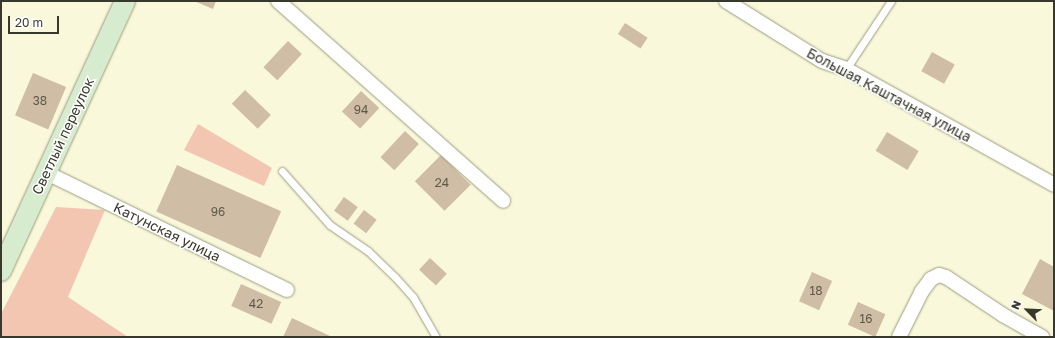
<!DOCTYPE html>
<meta charset="utf-8">
<style>
body{margin:0}
#map{position:relative;width:1055px;height:338px;overflow:hidden;background:#f9f8db;font-family:"Golos Text",sans-serif}
div>[style]{position:absolute}
.green>*{inset:0;background:#f2c6b1}
.building>*{inset:0;background:#cfbda5;transform-origin:0 0}
.roads{filter:drop-shadow(0 0 1px #9d9c81) drop-shadow(0 0 1px #9d9c81)}
.lane>*{height:7px;margin:-3.5px;padding:0 3.5px;transform-origin:3.5px;border-radius:3.5px;background:#fff}
.street>*{height:14px;margin:-7px;padding:0 7px;transform-origin:7px;border-radius:7px;background:#fff}
.secondary>*{height:20px;margin:-10px;padding:0 10px;transform-origin:10px;border-radius:10px;background:#d7ebce}
span{translate:-50% -50%;white-space:nowrap;text-align:center;line-height:1.15;-webkit-text-stroke:3px #fff;paint-order:stroke}
.number-label{font-size:12px;color:#5e594a}
.number-label span{-webkit-text-stroke-width:0}
.street-label{font-size:14px;color:#38382c}
.frame{position:absolute;inset:0;border:2px solid #38382c;pointer-events:none}
.north{position:absolute;left:1007px;top:290px;width:40px;height:40px;-webkit-text-stroke:3px #fff;paint-order:stroke;rotate:294deg;font-size:11px;font-weight:700;line-height:16px;text-align:center;color:#38382c}
.north::after{content:'';display:block;margin:auto;width:14px;height:18px;background:#38382c;clip-path:polygon(50% 0,100% 100%,50% 72%,0 100%)}
.scale{position:absolute;left:8px;top:16px;width:51px;height:18px;box-sizing:border-box;border:2px solid #38382c;border-top:0;padding-left:5px;font-size:12px;line-height:14px;white-space:nowrap;color:#38382c;-webkit-text-stroke:3px #fff;paint-order:stroke}
</style>
<div id="map">
<div class="green">
<i style="clip-path:polygon(198px 124px,272px 168px,264px 186px,184px 150px)"></i>
<i style="clip-path:polygon(56px 207px,105px 210px,68px 297px,128px 337px,1px 337px,1px 314px)"></i>
</div>
<div class="building">
<i style="clip-path:polygon(194px 1px,216px 1px,213px 9px)"></i>
<i style="left:625px;top:23px;width:27px;height:13px;rotate:33deg"></i>
<i style="left:288px;top:41px;width:19px;height:36px;rotate:43deg"></i>
<i style="left:932px;top:52px;width:26px;height:22px;rotate:29deg"></i>
<i style="left:33px;top:73px;width:36px;height:46px;rotate:23deg"></i>
<i style="left:245px;top:90px;width:36px;height:19px;rotate:44deg"></i>
<i style="left:361px;top:91px;width:25px;height:28px;rotate:43deg"></i>
<i style="left:405px;top:131px;width:19px;height:36px;rotate:43deg"></i>
<i style="left:887px;top:132px;width:37px;height:22px;rotate:31deg"></i>
<i style="left:441px;top:155px;width:42px;height:37px;rotate:45deg"></i>
<i style="left:177px;top:165px;width:114px;height:51px;rotate:24deg"></i>
<i style="left:344px;top:197px;width:17px;height:17px;rotate:36deg"></i>
<i style="left:364px;top:210px;width:16px;height:17px;rotate:38deg"></i>
<i style="left:430px;top:258px;width:23px;height:16px;rotate:43deg"></i>
<i style="clip-path:polygon(1040px 259px,1054px 267px,1054px 311px,1022px 294px)"></i>
<i style="left:812px;top:272px;width:22px;height:32px;rotate:24deg"></i>
<i style="left:241px;top:284px;width:44px;height:24px;rotate:24deg"></i>
<i style="left:858px;top:302px;width:30px;height:25px;rotate:24deg"></i>
<i style="clip-path:polygon(292px 318px,332px 337px,283px 337px)"></i>
</div>
<div class="roads">
<div class="lane">
<i style="left:846px;top:69px;width:82px;rotate:-56.5deg"></i>
<i style="left:282px;top:171px;width:72px;rotate:48.4deg"></i>
<i style="left:330px;top:225px;width:46px;rotate:34.4deg"></i>
<i style="left:368px;top:251px;width:37px;rotate:44deg"></i>
<i style="left:395px;top:277px;width:27px;rotate:48deg"></i>
<i style="left:413px;top:297px;width:46px;rotate:60.1deg"></i>
</div>
<div class="street">
<i style="left:278px;top:1px;width:301px;rotate:41.6deg"></i>
<i style="left:726px;top:1px;width:113px;rotate:32deg"></i>
<i style="left:822px;top:61px;width:25px;rotate:18deg"></i>
<i style="left:846px;top:69px;width:238px;rotate:29.1deg"></i>
<i style="left:47px;top:173px;width:267px;rotate:26deg"></i>
<i style="left:899px;top:337px;width:51px;rotate:-63.4deg"></i>
<i style="left:922px;top:291px;width:15px;rotate:-53deg"></i>
<i style="left:931px;top:279px;width:9px;rotate:-27deg"></i>
<i style="left:939px;top:275px;width:7px;rotate:16deg"></i>
<i style="left:946px;top:277px;width:69px;rotate:33.7deg"></i>
<i style="left:1003px;top:315px;width:45px;rotate:29.4deg"></i>
</div>
<div class="secondary">
<i style="left:1px;top:271px;width:297px;rotate:-65.3deg"></i>
</div>
</div>
<div class="number-label">
<span style="left:40px;top:101px">38</span>
<span style="left:361px;top:110px">94</span>
<span style="left:442px;top:183px">24</span>
<span style="left:218px;top:212px">96</span>
<span style="left:816px;top:291px">18</span>
<span style="left:256px;top:304px">42</span>
<span style="left:866px;top:319px">16</span>
</div>
<div class="street-label">
<span style="left:889px;top:95px;rotate:28deg">Большая Каштачная улица</span>
<span style="left:63px;top:136px;rotate:-65deg">Светлый переулок</span>
<span style="left:167px;top:232px;rotate:26deg">Катунская улица</span>
</div>
<div class="frame"></div>
<div class="north">N</div>
<div class="scale">20 m</div>
</div>
